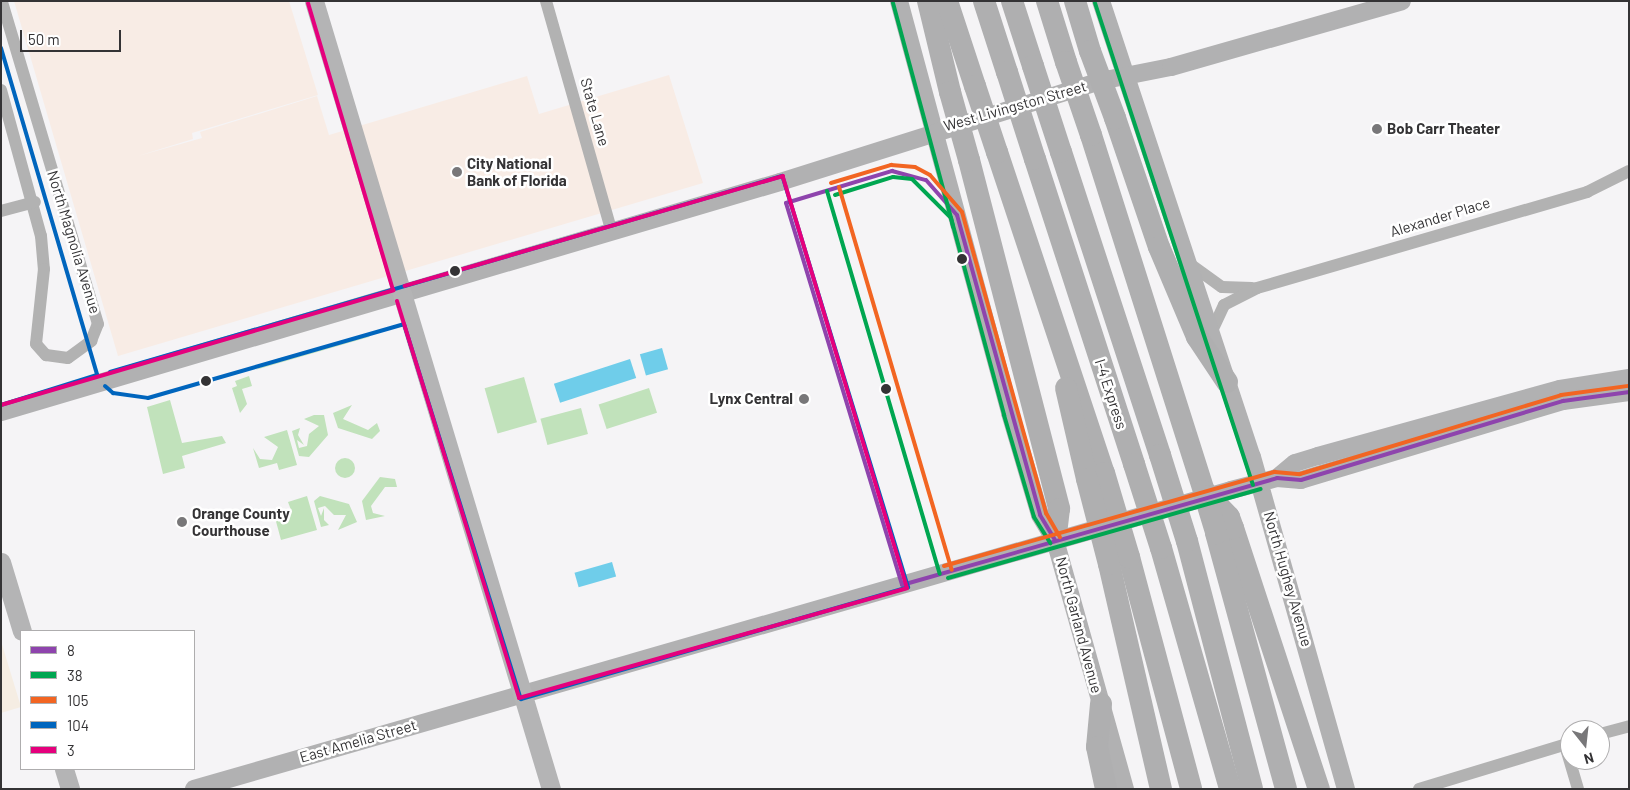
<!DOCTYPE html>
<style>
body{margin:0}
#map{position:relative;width:1630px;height:790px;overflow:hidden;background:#f5f4f6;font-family:Barlow,sans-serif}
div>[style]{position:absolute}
.commercial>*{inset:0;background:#f8ece5}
.education>*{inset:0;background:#f5ede3}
.green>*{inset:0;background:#c1e2bb;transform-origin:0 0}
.round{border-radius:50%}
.water>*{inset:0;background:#6fcdea;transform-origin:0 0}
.street>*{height:12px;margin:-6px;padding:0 6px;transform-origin:6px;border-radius:6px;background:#b2b2b2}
.secondary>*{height:18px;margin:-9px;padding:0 9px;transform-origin:9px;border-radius:9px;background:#b1b1b2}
.primary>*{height:19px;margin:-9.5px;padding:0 9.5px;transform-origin:9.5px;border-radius:9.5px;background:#b4b4b5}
.highway>*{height:22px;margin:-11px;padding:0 11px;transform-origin:11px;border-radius:11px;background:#afafb0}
.highway-bridge>*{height:22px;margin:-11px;padding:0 11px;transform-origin:11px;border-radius:11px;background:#afafb0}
.bus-1>*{height:4px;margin:-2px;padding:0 2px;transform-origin:2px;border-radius:2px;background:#8e44ad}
.bus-2>*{height:4px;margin:-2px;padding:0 2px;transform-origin:2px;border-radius:2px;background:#00a651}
.bus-3>*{height:4px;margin:-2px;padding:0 2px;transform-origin:2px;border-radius:2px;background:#f26522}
.bus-4>*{height:4px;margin:-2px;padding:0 2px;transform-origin:2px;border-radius:2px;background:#0065bd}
.bus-5>*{height:4px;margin:-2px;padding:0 2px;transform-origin:2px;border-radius:2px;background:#e5007d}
.dots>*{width:14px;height:14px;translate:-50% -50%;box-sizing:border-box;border:2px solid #fff;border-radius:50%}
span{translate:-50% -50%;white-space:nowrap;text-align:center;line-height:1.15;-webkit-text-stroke:5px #fff;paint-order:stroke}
.street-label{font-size:15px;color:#343335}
.poi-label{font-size:15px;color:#343335;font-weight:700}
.left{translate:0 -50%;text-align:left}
.right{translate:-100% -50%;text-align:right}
.frame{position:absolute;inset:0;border:2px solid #343335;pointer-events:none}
.legend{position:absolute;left:20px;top:630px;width:175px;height:140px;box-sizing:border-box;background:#fff;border:1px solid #aeadae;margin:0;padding:6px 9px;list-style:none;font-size:15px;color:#343335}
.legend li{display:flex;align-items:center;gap:10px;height:25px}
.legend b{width:25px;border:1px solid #aeadae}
.north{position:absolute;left:1560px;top:720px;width:50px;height:50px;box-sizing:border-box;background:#fff;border:1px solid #aeadae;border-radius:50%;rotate:164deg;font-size:14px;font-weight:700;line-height:20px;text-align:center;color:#343335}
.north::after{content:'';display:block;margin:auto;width:18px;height:22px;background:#787779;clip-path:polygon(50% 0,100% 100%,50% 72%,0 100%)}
.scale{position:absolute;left:20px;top:30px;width:101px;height:22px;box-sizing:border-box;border:2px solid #343335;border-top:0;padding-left:6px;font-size:15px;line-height:18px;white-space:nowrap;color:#343335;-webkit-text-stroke:4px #fff;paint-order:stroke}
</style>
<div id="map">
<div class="commercial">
<i style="clip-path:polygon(14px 1px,289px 1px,318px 95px,192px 133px,193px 139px,138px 156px,202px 138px,200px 132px,317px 96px,329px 135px,527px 76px,539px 114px,669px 75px,703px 183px,118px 356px)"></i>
</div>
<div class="education">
<i style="clip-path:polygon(1px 641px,21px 707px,1px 713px)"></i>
</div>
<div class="green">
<i style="clip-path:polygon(372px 333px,369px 337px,255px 370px,277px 359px)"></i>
<i style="clip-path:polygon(249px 376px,252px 386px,242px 389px,247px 404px,240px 413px,232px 388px,237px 386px,235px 381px)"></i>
<i style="left:524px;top:377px;width:47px;height:41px;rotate:74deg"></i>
<i style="left:649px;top:388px;width:26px;height:53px;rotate:72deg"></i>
<i style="clip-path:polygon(170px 400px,182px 443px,222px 436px,226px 443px,182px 456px,185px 468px,163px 474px,147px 407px)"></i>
<i style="clip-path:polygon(352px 405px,343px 419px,368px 430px,377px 423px,380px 431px,372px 439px,338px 428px,333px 413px)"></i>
<i style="left:581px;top:408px;width:27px;height:42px;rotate:75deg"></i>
<i style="clip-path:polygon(314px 415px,324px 415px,328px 435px,309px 457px,299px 456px,292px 431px,300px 428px,298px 435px,304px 445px,297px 440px,299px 448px,307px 446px,309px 434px,319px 426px,304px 419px)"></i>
<i style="clip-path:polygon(287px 430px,297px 465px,279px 470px,277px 463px,259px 468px,253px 448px,260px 459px,272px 460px,278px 447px,264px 437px)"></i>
<i class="round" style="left:335px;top:458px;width:20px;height:20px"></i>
<i style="clip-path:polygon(380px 477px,395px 479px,397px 487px,385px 487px,371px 506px,373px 513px,385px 516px,366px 520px,362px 501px)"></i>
<i style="clip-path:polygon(307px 496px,317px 530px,281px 540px,274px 514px,291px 510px,288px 502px)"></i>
<i style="clip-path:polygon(320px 496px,349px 504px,357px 522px,338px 530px,346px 515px,334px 515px,325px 506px,318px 508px,321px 516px,324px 508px,324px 520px,329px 525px,321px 527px,314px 501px)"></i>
</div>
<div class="water">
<i style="left:662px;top:348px;width:22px;height:23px;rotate:74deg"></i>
<i style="left:630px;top:359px;width:20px;height:80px;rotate:72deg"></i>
<i style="left:612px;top:562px;width:15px;height:39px;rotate:74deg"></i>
</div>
<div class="street">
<i style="left:546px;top:1px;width:240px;rotate:74.1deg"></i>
<i style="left:1px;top:90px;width:151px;rotate:74.7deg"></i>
<i style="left:41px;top:236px;width:33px;rotate:85deg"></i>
<i style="left:44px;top:269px;width:75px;rotate:96.1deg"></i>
<i style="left:36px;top:344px;width:15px;rotate:48deg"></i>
<i style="left:46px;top:355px;width:22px;rotate:8deg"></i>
<i style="left:68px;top:358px;width:29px;rotate:-36deg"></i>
<i style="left:91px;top:341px;width:18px;rotate:-68deg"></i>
<i style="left:98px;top:324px;width:337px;rotate:-106.6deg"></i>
<i style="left:1px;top:211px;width:35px;rotate:-15deg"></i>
<i style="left:1190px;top:264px;width:39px;rotate:36deg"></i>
<i style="left:1222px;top:287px;width:30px;rotate:2deg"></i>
<i style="left:1211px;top:333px;width:31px;rotate:-65deg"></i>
<i style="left:1224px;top:305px;width:37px;rotate:-27deg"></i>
<i style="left:1257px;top:288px;width:344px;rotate:-16.2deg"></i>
<i style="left:1587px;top:192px;width:47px;rotate:-26.6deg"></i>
<i style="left:1600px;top:734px;width:30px;rotate:-15deg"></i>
<i style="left:1565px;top:745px;width:46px;rotate:73.5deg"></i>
<i style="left:1419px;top:789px;width:158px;rotate:-16.9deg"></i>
</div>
<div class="secondary">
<i style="left:899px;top:1px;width:427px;rotate:74.9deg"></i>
<i style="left:1010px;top:413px;width:106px;rotate:73.6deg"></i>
<i style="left:1040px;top:515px;width:29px;rotate:59deg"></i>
<i style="left:1055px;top:540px;width:259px;rotate:74.3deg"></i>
<i style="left:1101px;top:1px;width:480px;rotate:71.7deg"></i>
<i style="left:1252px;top:457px;width:345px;rotate:74.2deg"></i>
<i style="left:1px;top:412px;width:812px;rotate:-16.45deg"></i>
<i style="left:780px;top:182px;width:336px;rotate:-17.5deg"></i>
<i style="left:1100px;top:81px;width:72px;rotate:-11.2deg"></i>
<i style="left:1171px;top:67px;width:240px;rotate:-15.9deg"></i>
<i style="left:1277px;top:478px;width:23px;rotate:-40deg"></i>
<i style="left:1295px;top:463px;width:24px;rotate:-17deg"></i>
<i style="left:1318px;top:456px;width:251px;rotate:-15.5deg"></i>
<i style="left:1560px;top:389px;width:70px;rotate:-9.1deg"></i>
<i style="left:194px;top:789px;width:1079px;rotate:-16.08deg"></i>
<i style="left:1231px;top:490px;width:48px;rotate:-14.6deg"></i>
<i style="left:1277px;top:478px;width:24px;rotate:5deg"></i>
<i style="left:1301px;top:480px;width:274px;rotate:-16.8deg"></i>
<i style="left:1563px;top:401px;width:67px;rotate:-7.8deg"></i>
</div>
<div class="primary">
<i style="left:314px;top:1px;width:823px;rotate:73.26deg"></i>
<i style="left:1px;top:562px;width:72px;rotate:73.1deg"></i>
<i style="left:64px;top:769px;width:21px;rotate:73deg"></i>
</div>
<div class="highway">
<i style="left:928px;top:1px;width:94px;rotate:76.4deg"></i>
<i style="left:947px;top:1px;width:89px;rotate:71.8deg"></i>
<i style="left:984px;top:1px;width:75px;rotate:72.1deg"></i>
<i style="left:1012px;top:1px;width:68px;rotate:72.1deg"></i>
<i style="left:1047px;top:1px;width:64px;rotate:72.7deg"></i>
<i style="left:1075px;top:1px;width:52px;rotate:73.3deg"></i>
<i style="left:1115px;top:118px;width:136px;rotate:71.2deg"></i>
<i style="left:1159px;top:247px;width:98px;rotate:67.1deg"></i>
<i style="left:1197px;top:337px;width:54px;rotate:56.3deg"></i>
<i style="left:1091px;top:135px;width:374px;rotate:72.4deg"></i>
<i style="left:997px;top:152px;width:338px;rotate:71.6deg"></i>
<i style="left:1061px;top:152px;width:319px;rotate:71.9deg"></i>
<i style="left:1035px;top:159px;width:321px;rotate:72deg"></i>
<i style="left:969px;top:160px;width:360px;rotate:75.5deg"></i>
<i style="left:1059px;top:509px;width:31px;rotate:97deg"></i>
<i style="left:1066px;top:388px;width:93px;rotate:77deg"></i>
<i style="left:1233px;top:528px;width:275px;rotate:71.8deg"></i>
<i style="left:1216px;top:533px;width:265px;rotate:74.7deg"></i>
<i style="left:1187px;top:541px;width:256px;rotate:75.3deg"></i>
<i style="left:1161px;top:548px;width:251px;rotate:74deg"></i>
<i style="left:1129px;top:557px;width:240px;rotate:75deg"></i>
<i style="left:1109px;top:564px;width:231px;rotate:77deg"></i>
<i style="left:1101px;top:704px;width:43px;rotate:95.3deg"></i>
<i style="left:1097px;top:747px;width:43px;rotate:77.9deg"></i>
</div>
<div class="highway-bridge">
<i style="left:1090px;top:51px;width:72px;rotate:69.5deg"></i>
<i style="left:1066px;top:62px;width:77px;rotate:71.1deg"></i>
<i style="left:1033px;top:66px;width:90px;rotate:72deg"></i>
<i style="left:1007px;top:72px;width:91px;rotate:72.2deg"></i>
<i style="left:975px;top:86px;width:70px;rotate:71.6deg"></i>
<i style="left:950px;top:92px;width:71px;rotate:74.4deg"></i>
<i style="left:1160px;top:455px;width:90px;rotate:72.6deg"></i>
<i style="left:1134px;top:464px;width:88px;rotate:72.2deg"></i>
<i style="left:1104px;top:473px;width:88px;rotate:73.4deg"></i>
<i style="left:1087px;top:479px;width:88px;rotate:75.5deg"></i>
<i style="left:1204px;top:491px;width:36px;rotate:46deg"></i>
<i style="left:1229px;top:517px;width:12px;rotate:70deg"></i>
<i style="left:1205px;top:496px;width:39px;rotate:73deg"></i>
</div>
<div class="bus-1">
<i style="left:786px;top:203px;width:111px;rotate:-16.8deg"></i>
<i style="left:892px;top:171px;width:35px;rotate:15deg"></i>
<i style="left:926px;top:180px;width:47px;rotate:48.5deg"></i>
<i style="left:957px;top:215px;width:311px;rotate:74.5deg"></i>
<i style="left:1040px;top:515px;width:29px;rotate:59deg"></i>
<i style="left:786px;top:203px;width:399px;rotate:73.1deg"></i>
<i style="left:902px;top:585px;width:390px;rotate:-15.9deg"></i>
<i style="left:1277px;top:478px;width:24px;rotate:5deg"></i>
<i style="left:1301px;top:480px;width:274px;rotate:-16.8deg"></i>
<i style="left:1563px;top:401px;width:67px;rotate:-7.8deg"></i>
</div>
<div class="bus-2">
<i style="left:893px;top:3px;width:427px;rotate:74.9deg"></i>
<i style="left:1004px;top:415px;width:106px;rotate:73.6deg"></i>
<i style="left:1034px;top:517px;width:31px;rotate:58deg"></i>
<i style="left:1095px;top:3px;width:507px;rotate:71.85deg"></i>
<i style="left:827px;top:191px;width:399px;rotate:73.6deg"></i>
<i style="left:835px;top:195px;width:61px;rotate:-17.2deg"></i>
<i style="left:893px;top:177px;width:19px;rotate:6deg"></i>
<i style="left:912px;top:179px;width:55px;rotate:45deg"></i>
<i style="left:951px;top:218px;width:9px;rotate:77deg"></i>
<i style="left:948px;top:578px;width:325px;rotate:-15.9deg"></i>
</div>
<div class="bus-3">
<i style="left:831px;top:183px;width:63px;rotate:-16.7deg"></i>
<i style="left:891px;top:165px;width:24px;rotate:5deg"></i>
<i style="left:915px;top:167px;width:17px;rotate:28deg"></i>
<i style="left:930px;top:175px;width:49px;rotate:49.1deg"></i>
<i style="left:962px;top:212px;width:313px;rotate:74.4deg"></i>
<i style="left:1046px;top:513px;width:28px;rotate:60deg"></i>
<i style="left:839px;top:187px;width:399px;rotate:73.6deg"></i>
<i style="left:944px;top:566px;width:344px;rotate:-15.9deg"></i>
<i style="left:1275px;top:472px;width:25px;rotate:5deg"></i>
<i style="left:1300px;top:474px;width:273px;rotate:-16.8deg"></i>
<i style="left:1561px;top:395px;width:68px;rotate:-7.7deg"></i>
</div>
<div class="bus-4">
<i style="left:1px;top:48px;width:341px;rotate:73.6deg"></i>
<i style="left:97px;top:375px;width:101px;rotate:162.6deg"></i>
<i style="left:105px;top:386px;width:11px;rotate:41deg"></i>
<i style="left:113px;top:393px;width:35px;rotate:8deg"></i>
<i style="left:148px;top:398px;width:266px;rotate:-16.1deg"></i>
<i style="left:404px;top:324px;width:393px;rotate:72.7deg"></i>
<i style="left:521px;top:699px;width:403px;rotate:-16.1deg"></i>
<i style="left:908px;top:587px;width:430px;rotate:-107deg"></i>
<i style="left:782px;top:176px;width:700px;rotate:163.74deg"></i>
</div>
<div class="bus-5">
<i style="left:397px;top:301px;width:415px;rotate:72.9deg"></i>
<i style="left:519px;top:698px;width:403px;rotate:-15.8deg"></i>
<i style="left:907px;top:588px;width:430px;rotate:-106.8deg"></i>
<i style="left:783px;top:176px;width:394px;rotate:163.8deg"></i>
<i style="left:1px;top:405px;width:409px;rotate:-16.3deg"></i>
<i style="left:393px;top:290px;width:299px;rotate:-106.5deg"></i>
</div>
<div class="dots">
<i style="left:1377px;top:129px;background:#787779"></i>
<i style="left:457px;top:172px;background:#787779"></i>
<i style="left:962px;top:259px;background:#343335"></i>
<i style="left:455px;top:271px;background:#343335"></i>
<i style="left:206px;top:381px;background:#343335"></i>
<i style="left:886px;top:389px;background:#343335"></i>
<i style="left:804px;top:399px;background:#787779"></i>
<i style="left:182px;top:522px;background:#787779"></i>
</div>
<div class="street-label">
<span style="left:1015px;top:106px;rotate:-16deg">West Livingston Street</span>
<span style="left:595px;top:112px;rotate:74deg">State Lane</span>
<span style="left:1440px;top:217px;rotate:-17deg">Alexander Place</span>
<span style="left:74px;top:242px;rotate:73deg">North Magnolia Avenue</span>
<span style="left:1111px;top:394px;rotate:72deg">I-4 Express</span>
<span style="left:1288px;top:579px;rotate:74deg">North Hughey Avenue</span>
<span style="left:1079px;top:625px;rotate:75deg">North Garland Avenue</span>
<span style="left:358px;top:741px;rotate:-16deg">East Amelia Street</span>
</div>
<div class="poi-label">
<span class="left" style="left:1387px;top:129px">Bob Carr Theater</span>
<span class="left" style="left:467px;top:172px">City National<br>Bank of Florida</span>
<span class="right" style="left:793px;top:399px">Lynx Central</span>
<span class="left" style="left:192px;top:522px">Orange County<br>Courthouse</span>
</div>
<div class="frame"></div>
<ul class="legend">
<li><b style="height:6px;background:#8e44ad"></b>8</li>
<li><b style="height:6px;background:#00a651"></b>38</li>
<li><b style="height:6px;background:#f26522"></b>105</li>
<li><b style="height:6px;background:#0065bd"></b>104</li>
<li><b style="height:6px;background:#e5007d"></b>3</li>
</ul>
<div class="north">N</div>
<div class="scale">50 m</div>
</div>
